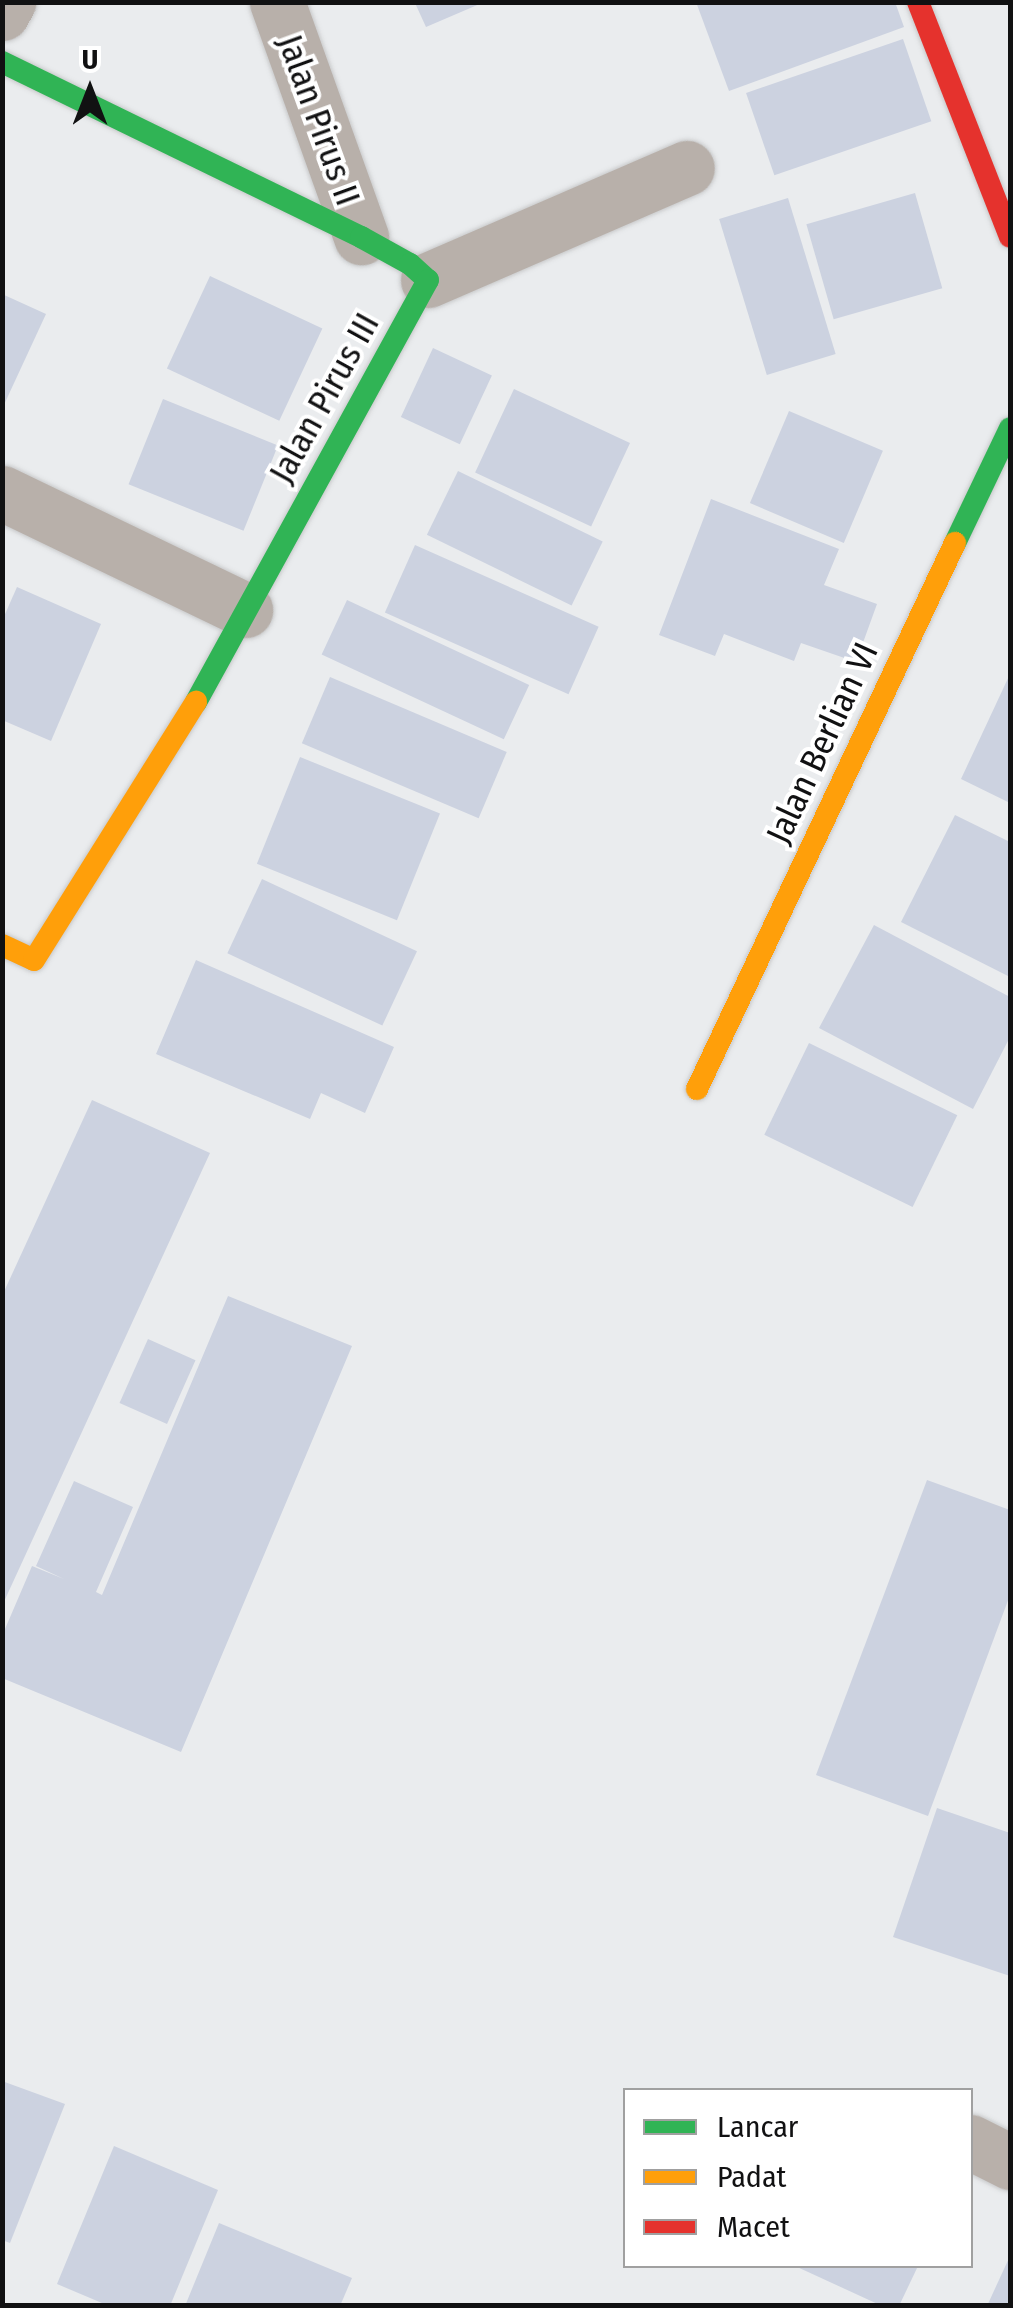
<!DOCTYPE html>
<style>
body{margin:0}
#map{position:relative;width:1013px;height:2308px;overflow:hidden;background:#eaecee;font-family:"Fira Sans Condensed",sans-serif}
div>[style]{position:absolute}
.building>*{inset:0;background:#ccd2e0;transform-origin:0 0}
.roads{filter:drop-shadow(0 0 2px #c8c9ca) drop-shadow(0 0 2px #c8c9ca)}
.street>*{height:55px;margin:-27.5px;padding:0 27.5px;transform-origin:27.5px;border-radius:27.5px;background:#b8b0aa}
.fast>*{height:22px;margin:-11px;padding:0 11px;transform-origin:11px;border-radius:11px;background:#30b455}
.slow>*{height:22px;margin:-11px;padding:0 11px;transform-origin:11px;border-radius:11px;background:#ff9f0a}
.jam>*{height:22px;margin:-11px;padding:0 11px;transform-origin:11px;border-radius:11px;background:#e5322d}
span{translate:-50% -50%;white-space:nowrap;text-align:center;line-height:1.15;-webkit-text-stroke:8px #fff;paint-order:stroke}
.street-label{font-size:35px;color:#111112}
.frame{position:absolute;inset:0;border:5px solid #111112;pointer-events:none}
.legend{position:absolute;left:623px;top:2088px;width:350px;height:180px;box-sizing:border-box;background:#fff;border:2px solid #a0a0a0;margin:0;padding:12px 18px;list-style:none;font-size:30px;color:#111112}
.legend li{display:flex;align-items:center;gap:20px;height:50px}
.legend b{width:50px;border:2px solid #a0a0a0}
.north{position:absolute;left:40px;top:40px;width:100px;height:100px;-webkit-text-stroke:8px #fff;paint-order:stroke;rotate:0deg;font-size:28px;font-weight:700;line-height:40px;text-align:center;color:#111112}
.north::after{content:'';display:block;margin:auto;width:35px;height:45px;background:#111112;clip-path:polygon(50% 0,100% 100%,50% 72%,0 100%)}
</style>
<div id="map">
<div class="building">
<i style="clip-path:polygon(696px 2px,895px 2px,904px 27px,729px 91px)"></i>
<i style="clip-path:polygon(415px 3px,482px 3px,426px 27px)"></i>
<i style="left:903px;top:39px;width:87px;height:166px;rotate:71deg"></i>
<i style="left:915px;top:193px;width:99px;height:113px;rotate:74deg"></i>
<i style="left:788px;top:198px;width:163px;height:72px;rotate:73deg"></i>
<i style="left:210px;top:276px;width:124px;height:102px;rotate:25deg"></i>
<i style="clip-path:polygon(2px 294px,46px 314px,2px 409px)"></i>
<i style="left:433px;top:348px;width:65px;height:76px;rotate:25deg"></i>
<i style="left:514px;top:389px;width:128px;height:92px;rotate:25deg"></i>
<i style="left:163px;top:399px;width:124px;height:92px;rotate:22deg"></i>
<i style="left:789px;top:411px;width:102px;height:100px;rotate:23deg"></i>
<i style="left:458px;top:471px;width:161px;height:71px;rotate:26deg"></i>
<i style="clip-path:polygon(711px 499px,839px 549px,824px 585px,877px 604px,856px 662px,801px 643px,794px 661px,724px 634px,715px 656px,659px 635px)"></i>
<i style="left:415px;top:545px;width:201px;height:74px;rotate:24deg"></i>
<i style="clip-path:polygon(17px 587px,101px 624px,51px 741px,2px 720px,2px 621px)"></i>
<i style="left:347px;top:600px;width:201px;height:60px;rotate:25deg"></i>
<i style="clip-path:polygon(1010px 674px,1010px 803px,961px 779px)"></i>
<i style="left:330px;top:677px;width:192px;height:72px;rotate:23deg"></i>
<i style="left:300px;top:757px;width:151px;height:115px;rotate:22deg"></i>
<i style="clip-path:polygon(955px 815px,1010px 842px,1010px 977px,901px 922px)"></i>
<i style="left:262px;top:879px;width:171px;height:82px;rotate:25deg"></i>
<i style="clip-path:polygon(874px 925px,1010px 997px,1010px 1037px,973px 1109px,819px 1028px)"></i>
<i style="clip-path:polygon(196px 960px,394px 1047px,365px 1113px,321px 1093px,310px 1119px,156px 1054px)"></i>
<i style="left:809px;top:1043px;width:165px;height:102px;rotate:26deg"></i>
<i style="clip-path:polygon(92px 1100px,210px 1153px,2px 1606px,2px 1296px)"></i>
<i style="clip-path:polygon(228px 1296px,352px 1346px,181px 1752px,2px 1678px,2px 1636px,32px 1566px,64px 1579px,36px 1566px,74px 1481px,133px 1507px,96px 1592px,102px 1595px)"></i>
<i style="left:148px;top:1339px;width:52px;height:70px;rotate:24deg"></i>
<i style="clip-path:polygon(927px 1480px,1010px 1510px,1010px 1595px,928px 1816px,816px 1775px)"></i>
<i style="clip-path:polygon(937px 1808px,1010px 1833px,1010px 1976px,893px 1937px)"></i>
<i style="clip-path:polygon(2px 2081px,65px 2104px,10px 2243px,2px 2240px)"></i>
<i style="clip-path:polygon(114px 2146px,218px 2190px,170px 2306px,109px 2306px,57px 2284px)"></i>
<i style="clip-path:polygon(219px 2223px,352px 2278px,340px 2306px,185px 2306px)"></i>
<i style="clip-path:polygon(1010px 2256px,1010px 2306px,987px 2306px)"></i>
<i style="clip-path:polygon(795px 2266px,918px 2266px,899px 2306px,882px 2306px)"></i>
</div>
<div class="roads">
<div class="street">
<i style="left:277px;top:2px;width:250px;rotate:70.3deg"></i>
<i style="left:2px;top:13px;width:13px;rotate:-61deg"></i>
<i style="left:428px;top:280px;width:282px;rotate:-23.4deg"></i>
<i style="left:2px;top:493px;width:270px;rotate:25.7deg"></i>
<i style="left:970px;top:2142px;width:45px;rotate:26.6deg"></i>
</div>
<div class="fast">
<i style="left:2px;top:62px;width:399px;rotate:26deg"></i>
<i style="left:361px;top:237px;width:56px;rotate:28.9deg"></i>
<i style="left:410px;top:264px;width:24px;rotate:42deg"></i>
<i style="left:428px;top:280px;width:482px;rotate:118.8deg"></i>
<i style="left:955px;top:543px;width:127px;rotate:-64.4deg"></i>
</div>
<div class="slow">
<i style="left:2px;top:945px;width:35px;rotate:25deg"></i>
<i style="left:34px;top:960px;width:305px;rotate:-57.9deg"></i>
<i style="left:697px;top:1089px;width:604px;rotate:-64.71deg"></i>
</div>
<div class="jam">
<i style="left:918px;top:2px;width:252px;rotate:68.6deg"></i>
</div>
</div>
<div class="street-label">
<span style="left:319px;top:120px;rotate:70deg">Jalan Pirus II</span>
<span style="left:324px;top:398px;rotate:-61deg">Jalan Pirus III</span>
<span style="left:822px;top:743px;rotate:-65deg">Jalan Berlian VI</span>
</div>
<div class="frame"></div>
<ul class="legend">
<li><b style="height:12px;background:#30b455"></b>Lancar</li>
<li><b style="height:12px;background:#ff9f0a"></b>Padat</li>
<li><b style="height:12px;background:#e5322d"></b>Macet</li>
</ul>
<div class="north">U</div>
</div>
